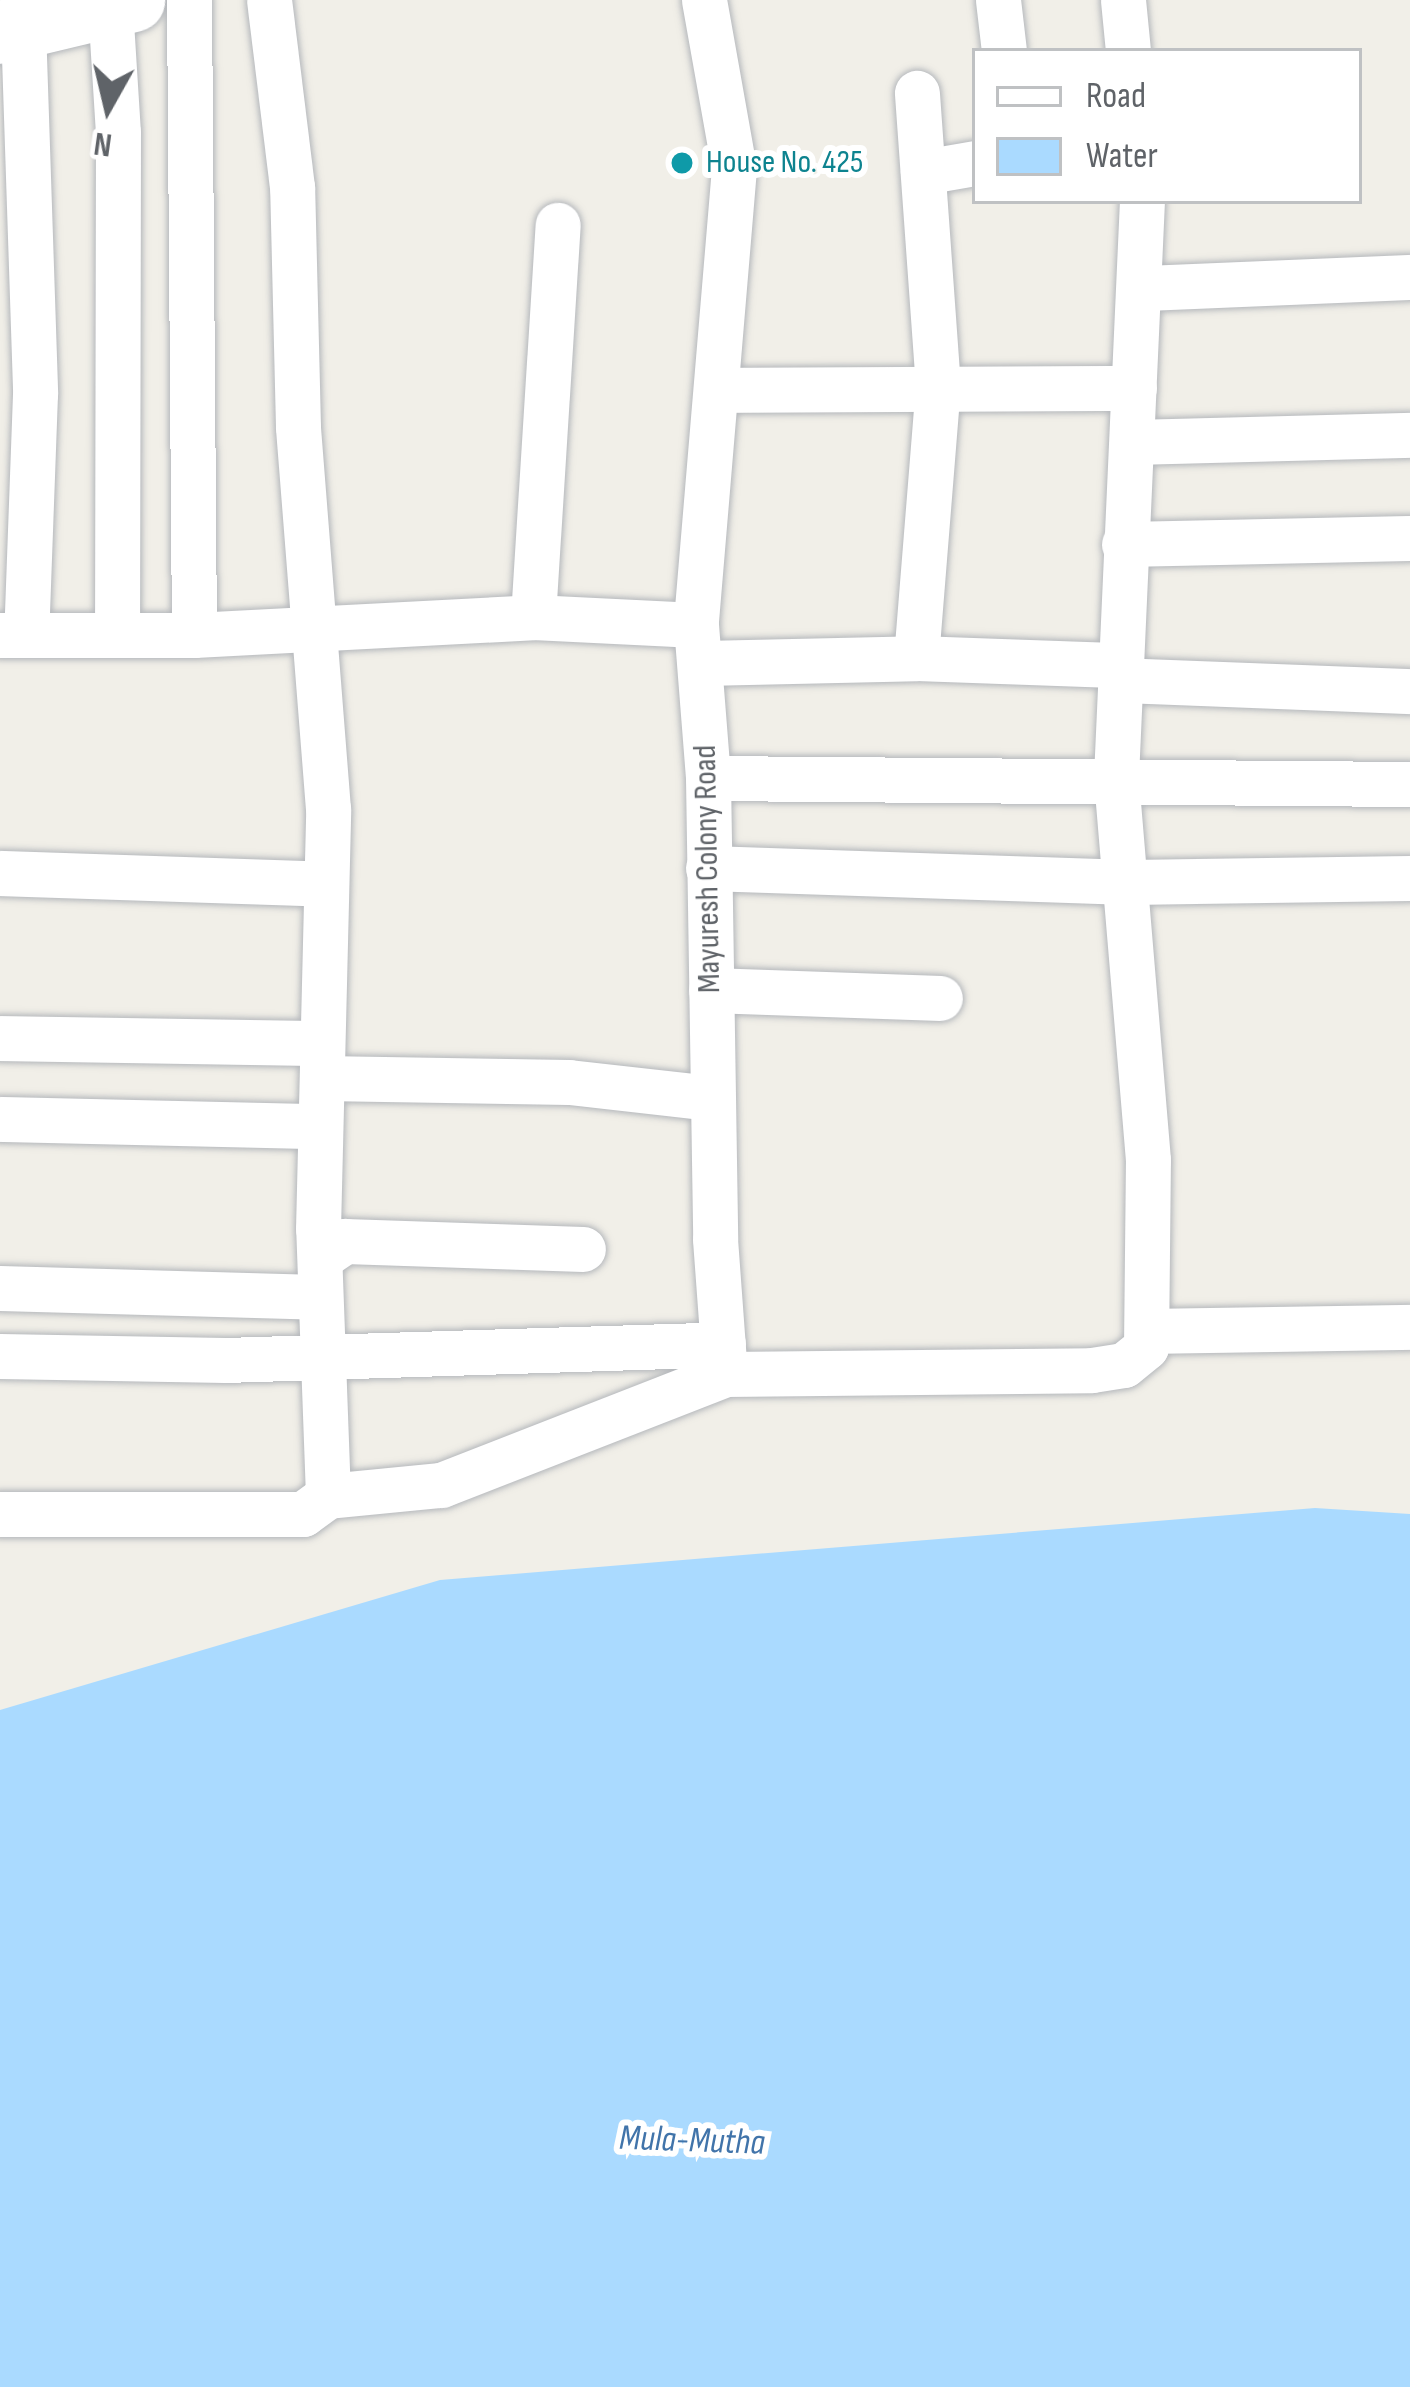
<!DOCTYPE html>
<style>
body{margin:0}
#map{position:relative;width:1410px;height:2387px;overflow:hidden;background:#f1efe8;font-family:"Sofia Sans Condensed",sans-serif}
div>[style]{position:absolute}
.water>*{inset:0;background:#aadaff}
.roads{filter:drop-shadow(0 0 3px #b5b8bc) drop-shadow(0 0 3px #b5b8bc)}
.street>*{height:45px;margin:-22.5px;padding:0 22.5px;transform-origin:22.5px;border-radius:22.5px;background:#fff}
.secondary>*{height:63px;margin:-31.5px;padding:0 31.5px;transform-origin:31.5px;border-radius:31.5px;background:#fff}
.dots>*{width:33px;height:33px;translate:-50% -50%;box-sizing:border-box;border:6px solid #fff;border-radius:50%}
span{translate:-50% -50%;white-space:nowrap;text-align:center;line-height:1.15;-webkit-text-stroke:12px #fff;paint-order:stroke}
.culture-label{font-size:33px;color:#0d838f}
.left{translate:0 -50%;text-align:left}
.street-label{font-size:33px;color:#5f6368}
.water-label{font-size:36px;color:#4174aa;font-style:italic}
.legend{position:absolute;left:972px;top:48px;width:390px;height:156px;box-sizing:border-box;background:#fff;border:3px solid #bfc1c3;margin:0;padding:15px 21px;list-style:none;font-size:36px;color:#5f6368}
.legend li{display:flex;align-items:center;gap:24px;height:60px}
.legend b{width:60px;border:3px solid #bfc1c3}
.north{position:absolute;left:48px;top:48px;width:120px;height:120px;-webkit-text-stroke:9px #fff;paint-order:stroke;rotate:188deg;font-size:33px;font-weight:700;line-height:48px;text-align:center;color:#5f6368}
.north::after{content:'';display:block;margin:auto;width:42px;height:54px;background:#5f6368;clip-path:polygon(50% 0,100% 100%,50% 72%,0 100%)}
</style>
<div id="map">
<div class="water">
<i style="clip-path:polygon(1315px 1508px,1410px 1514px,1410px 2387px,0 2387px,0 1710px,440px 1580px)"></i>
</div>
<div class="roads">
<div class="street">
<i style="left:189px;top:0;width:635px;rotate:89.55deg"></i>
<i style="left:704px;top:0;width:171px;rotate:79.9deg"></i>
<i style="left:734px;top:168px;width:459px;rotate:94.8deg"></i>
<i style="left:696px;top:625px;width:153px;rotate:85.5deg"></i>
<i style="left:708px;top:778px;width:461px;rotate:89.1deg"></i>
<i style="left:715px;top:1239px;width:135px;rotate:85.8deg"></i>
<i style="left:998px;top:0;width:51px;rotate:83.3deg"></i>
<i style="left:1123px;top:0;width:51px;rotate:84.4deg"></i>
<i style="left:110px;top:6px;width:126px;rotate:86.4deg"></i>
<i style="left:118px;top:132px;width:503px;rotate:90.11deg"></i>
<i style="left:23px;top:26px;width:368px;rotate:88.1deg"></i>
<i style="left:35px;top:394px;width:241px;rotate:92.1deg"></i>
<i style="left:923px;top:172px;width:53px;rotate:-9.8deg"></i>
<i style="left:1144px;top:288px;width:266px;rotate:-2.4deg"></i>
<i style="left:719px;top:390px;width:415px;rotate:-0.3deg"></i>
<i style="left:1136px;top:442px;width:274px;rotate:-1.5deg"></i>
<i style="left:1124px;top:544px;width:286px;rotate:-1.2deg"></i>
<i style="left:533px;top:617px;width:393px;rotate:-86.4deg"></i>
<i style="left:0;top:635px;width:194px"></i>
<i style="left:194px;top:635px;width:339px;rotate:-3deg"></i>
<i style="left:533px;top:617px;width:163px;rotate:2.8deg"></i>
<i style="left:916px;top:658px;width:272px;rotate:-85.4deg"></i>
<i style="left:938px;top:387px;width:295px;rotate:-94.1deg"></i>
<i style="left:703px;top:663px;width:213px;rotate:-1.3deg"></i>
<i style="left:916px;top:658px;width:205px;rotate:2deg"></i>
<i style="left:1120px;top:680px;width:290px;rotate:2.2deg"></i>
<i style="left:708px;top:778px;width:702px;rotate:0.49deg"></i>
<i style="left:708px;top:868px;width:421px;rotate:1.9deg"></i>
<i style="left:1129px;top:882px;width:281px;rotate:-0.8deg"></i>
<i style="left:0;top:873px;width:326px;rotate:1.9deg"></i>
<i style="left:711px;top:990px;width:229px;rotate:2deg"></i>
<i style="left:0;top:1038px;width:322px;rotate:0.9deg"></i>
<i style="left:322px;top:1078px;width:247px;rotate:0.9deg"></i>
<i style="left:569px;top:1082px;width:144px;rotate:6.4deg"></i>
<i style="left:0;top:1119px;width:319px;rotate:1.3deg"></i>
<i style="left:321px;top:1257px;width:29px;rotate:-34deg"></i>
<i style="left:345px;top:1241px;width:238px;rotate:1.9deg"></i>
<i style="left:0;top:1288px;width:318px;rotate:1.6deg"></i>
<i style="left:1152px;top:1331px;width:258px;rotate:-0.9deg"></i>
<i style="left:0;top:1356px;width:225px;rotate:1deg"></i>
<i style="left:225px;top:1360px;width:498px;rotate:-1.8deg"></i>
<i style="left:328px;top:1496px;width:114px;rotate:-5.6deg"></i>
<i style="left:441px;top:1485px;width:305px;rotate:-21.3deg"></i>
<i style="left:725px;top:1374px;width:367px;rotate:-0.6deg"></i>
<i style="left:1092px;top:1370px;width:32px;rotate:-9deg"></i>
<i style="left:1124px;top:1365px;width:28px;rotate:-39deg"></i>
<i style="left:1146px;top:1347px;width:187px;rotate:-89.4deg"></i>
<i style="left:1148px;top:1160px;width:384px;rotate:-94.8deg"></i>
<i style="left:1116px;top:777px;width:577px;rotate:-87.42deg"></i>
<i style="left:0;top:1514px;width:303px"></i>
<i style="left:303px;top:1514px;width:31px;rotate:-36deg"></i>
<i style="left:328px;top:1496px;width:267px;rotate:-92.1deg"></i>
<i style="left:318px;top:1229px;width:420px;rotate:-88.6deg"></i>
<i style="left:328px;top:809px;width:383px;rotate:-94.5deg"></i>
<i style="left:298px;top:427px;width:240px;rotate:-91.4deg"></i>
<i style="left:292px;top:187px;width:188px;rotate:-97deg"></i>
</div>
<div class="secondary">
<i style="left:0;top:32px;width:137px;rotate:-13.5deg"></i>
</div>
</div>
<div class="dots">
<i style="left:682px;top:163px;background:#0f9aa8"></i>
</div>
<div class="culture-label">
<span class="left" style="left:706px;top:163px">House No. 425</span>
</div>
<div class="street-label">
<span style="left:708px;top:869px;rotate:-91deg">Mayuresh Colony Road</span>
</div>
<div class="water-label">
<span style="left:692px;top:2141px;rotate:2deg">Mula-Mutha</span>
</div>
<ul class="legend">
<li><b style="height:15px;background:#fff"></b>Road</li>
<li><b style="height:33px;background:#aadaff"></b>Water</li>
</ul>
<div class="north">N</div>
</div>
